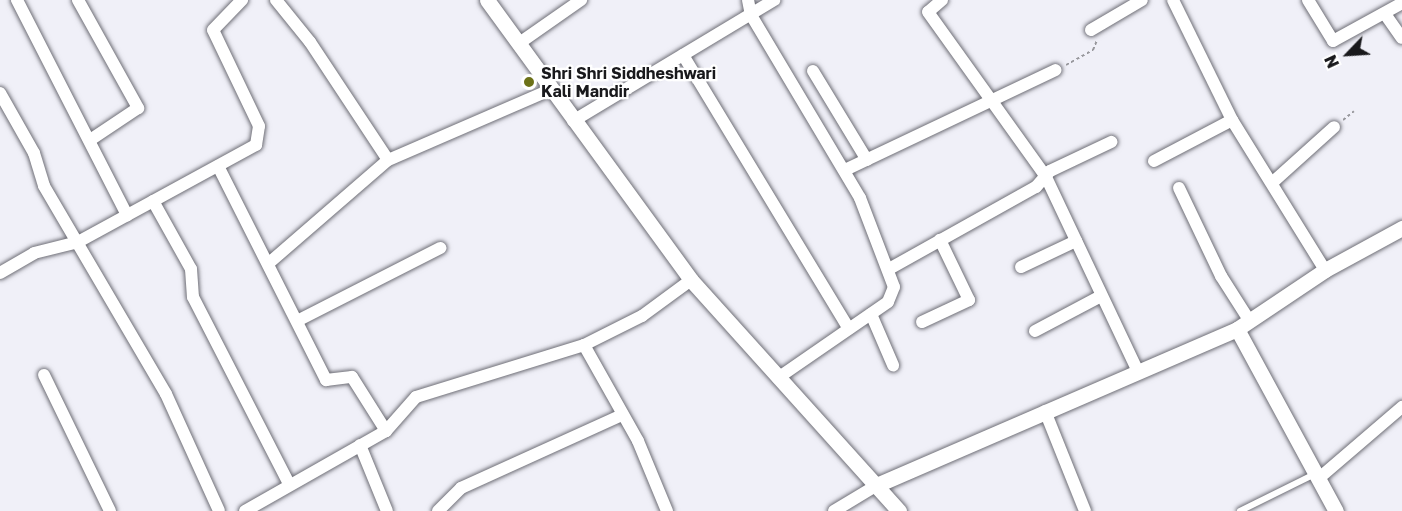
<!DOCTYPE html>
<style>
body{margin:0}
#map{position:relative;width:1402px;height:511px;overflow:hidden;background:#f0f0f8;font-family:"Golos Text",sans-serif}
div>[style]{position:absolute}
.path>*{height:2px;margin-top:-1px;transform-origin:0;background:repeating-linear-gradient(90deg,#97979c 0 3px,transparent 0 6px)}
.roads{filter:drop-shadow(0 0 2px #6e6e76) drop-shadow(0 0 2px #6e6e76)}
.service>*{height:6px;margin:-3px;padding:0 3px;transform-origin:3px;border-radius:3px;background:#fff}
.minor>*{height:12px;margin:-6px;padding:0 6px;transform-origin:6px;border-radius:6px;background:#fff}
.tertiary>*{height:15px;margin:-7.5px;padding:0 7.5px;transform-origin:7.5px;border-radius:7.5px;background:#fff}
.dots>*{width:16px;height:16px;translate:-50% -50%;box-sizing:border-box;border:3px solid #fff;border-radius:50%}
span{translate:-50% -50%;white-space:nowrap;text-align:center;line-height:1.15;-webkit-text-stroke:4.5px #fff;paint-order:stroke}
.poi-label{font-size:16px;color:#19191c;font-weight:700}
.left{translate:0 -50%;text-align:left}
.north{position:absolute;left:1318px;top:24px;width:60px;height:60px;-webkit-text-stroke:4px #fff;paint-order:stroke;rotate:245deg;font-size:16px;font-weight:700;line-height:24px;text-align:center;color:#19191c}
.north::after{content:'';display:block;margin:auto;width:21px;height:27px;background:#19191c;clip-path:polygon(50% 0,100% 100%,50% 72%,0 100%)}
</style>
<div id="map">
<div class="path">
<i style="left:1066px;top:65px;width:31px;rotate:-29deg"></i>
<i style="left:1093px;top:50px;width:11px;rotate:-68deg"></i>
<i style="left:1343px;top:120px;width:14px;rotate:-39deg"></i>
</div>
<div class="roads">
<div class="service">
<i style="left:1240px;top:511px;width:84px;rotate:-26.3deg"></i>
</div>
<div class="minor">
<i style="left:17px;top:0;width:242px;rotate:62.9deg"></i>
<i style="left:78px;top:0;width:124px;rotate:60.9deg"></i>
<i style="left:138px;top:108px;width:58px;rotate:146.3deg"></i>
<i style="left:276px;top:0;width:54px;rotate:51deg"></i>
<i style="left:310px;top:42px;width:141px;rotate:56.5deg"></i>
<i style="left:748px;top:0;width:15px;rotate:79deg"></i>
<i style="left:751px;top:15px;width:213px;rotate:59.2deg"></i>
<i style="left:860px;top:198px;width:95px;rotate:69.1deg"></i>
<i style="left:894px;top:287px;width:16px;rotate:112deg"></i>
<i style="left:888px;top:302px;width:134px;rotate:145.4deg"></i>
<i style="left:942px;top:0;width:18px;rotate:139deg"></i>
<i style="left:928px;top:12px;width:203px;rotate:54.4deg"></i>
<i style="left:1046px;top:177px;width:216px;rotate:64.7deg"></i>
<i style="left:1173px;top:0;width:134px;rotate:63.8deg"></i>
<i style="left:1232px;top:120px;width:176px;rotate:58.2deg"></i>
<i style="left:1308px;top:0;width:48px;rotate:58.6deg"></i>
<i style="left:1333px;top:41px;width:79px;rotate:-28.8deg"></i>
<i style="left:1385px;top:14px;width:29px;rotate:55deg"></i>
<i style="left:1091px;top:30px;width:59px;rotate:-30.5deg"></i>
<i style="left:518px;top:44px;width:77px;rotate:-34.9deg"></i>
<i style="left:683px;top:55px;width:320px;rotate:58.8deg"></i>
<i style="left:813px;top:71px;width:104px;rotate:58.8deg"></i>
<i style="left:0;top:93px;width:69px;rotate:60.5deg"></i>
<i style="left:34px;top:153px;width:34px;rotate:73deg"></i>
<i style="left:44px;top:186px;width:241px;rotate:59.6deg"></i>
<i style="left:166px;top:394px;width:128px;rotate:65.6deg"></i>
<i style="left:573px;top:121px;width:235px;rotate:-31deg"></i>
<i style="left:1154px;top:161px;width:88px;rotate:-27.7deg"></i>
<i style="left:218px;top:166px;width:240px;rotate:63.2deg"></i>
<i style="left:326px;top:380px;width:26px;rotate:-7deg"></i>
<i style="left:352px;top:377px;width:64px;rotate:57.8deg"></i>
<i style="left:845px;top:170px;width:233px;rotate:-25.4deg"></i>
<i style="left:1273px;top:182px;width:82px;rotate:-42deg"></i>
<i style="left:1179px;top:188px;width:98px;rotate:64.5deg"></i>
<i style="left:1221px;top:276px;width:52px;rotate:57.5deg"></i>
<i style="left:153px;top:201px;width:78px;rotate:60.8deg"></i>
<i style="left:191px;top:269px;width:28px;rotate:86deg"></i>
<i style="left:193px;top:297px;width:210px;rotate:62.8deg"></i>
<i style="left:269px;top:263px;width:157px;rotate:-40.9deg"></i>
<i style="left:388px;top:160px;width:176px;rotate:-23.4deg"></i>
<i style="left:1021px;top:267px;width:61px;rotate:-25.3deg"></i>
<i style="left:889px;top:269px;width:168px;rotate:-29.2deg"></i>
<i style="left:1036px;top:187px;width:21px;rotate:-49deg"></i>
<i style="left:1050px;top:171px;width:68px;rotate:-25.4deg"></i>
<i style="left:0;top:273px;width:39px;rotate:-30deg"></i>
<i style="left:34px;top:253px;width:45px;rotate:-14deg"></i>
<i style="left:78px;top:242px;width:203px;rotate:-28.6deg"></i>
<i style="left:256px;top:145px;width:19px;rotate:-81deg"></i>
<i style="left:259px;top:126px;width:106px;rotate:-115.6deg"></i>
<i style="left:213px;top:30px;width:42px;rotate:-46deg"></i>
<i style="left:871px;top:314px;width:56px;rotate:66.7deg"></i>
<i style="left:297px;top:321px;width:161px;rotate:-27deg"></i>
<i style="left:922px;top:322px;width:52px;rotate:-25.1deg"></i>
<i style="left:969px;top:300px;width:67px;rotate:-115.8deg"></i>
<i style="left:1035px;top:331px;width:75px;rotate:-27.9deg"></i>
<i style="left:584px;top:345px;width:110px;rotate:60.6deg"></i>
<i style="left:638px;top:441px;width:76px;rotate:67.5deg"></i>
<i style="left:44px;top:375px;width:151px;rotate:64.1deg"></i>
<i style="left:1045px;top:411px;width:108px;rotate:68.2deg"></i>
<i style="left:360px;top:445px;width:71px;rotate:67.8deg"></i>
<i style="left:1318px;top:479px;width:111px;rotate:-40.6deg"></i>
<i style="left:245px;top:511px;width:162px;rotate:-29.6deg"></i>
<i style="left:386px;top:431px;width:45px;rotate:-48.6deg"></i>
<i style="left:416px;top:397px;width:176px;rotate:-17.2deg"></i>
<i style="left:584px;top:345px;width:65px;rotate:-26.6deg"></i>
<i style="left:642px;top:316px;width:61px;rotate:-36.3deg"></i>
<i style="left:438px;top:511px;width:33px;rotate:-45deg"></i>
<i style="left:461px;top:488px;width:177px;rotate:-24.4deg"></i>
<i style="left:834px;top:511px;width:52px;rotate:-31deg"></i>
</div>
<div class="tertiary">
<i style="left:487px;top:0;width:346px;rotate:53.9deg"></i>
<i style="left:691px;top:280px;width:311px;rotate:48deg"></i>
<i style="left:1237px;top:329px;width:207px;rotate:61.5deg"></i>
<i style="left:879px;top:484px;width:390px;rotate:-23.4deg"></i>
<i style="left:1237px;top:329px;width:106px;rotate:-33.8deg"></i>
<i style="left:1325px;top:270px;width:88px;rotate:-28.6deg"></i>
</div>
</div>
<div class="dots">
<i style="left:529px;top:82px;background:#6c7118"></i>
</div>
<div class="poi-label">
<span class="left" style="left:541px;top:82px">Shri Shri Siddheshwari<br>Kali Mandir</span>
</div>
<div class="north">N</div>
</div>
